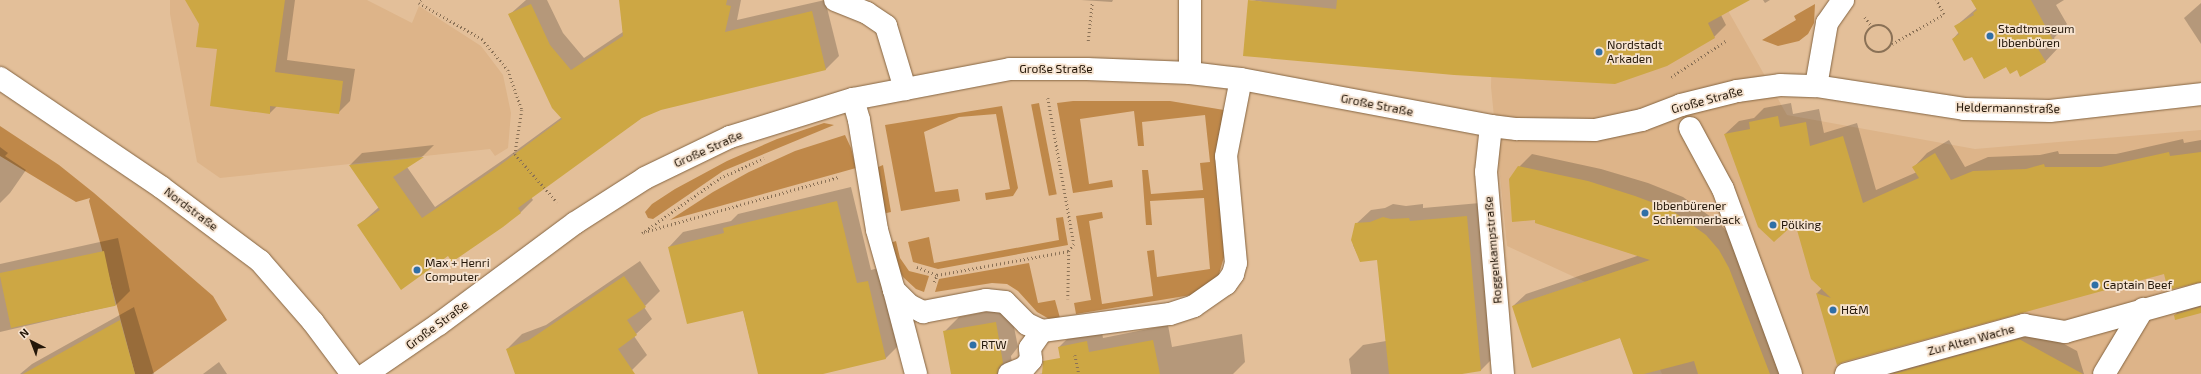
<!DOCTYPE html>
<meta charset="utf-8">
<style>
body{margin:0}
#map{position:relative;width:2201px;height:374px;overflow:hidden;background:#e3bf99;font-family:"Exo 2",sans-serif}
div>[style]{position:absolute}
.built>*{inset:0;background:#ddb489}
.green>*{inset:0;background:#bf8849;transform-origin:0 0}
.shadow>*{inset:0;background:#0003}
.building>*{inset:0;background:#cda744;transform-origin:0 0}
.path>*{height:2.5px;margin-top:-1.25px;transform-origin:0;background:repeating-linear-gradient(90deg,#8a7156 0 1px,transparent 0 4px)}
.path>.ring{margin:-1.25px;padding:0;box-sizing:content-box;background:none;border:2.5px solid #8a7156;border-radius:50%}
.roads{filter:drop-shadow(0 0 1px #856542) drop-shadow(0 0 1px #856542)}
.minor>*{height:22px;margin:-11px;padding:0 11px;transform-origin:11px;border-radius:11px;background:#fff}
.dots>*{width:11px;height:11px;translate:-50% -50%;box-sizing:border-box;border:2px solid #f6e3d0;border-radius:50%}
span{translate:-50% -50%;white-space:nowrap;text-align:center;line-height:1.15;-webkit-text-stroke:3.5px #f6e3d0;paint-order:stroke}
.poi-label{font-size:12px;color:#241709}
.left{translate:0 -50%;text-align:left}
.street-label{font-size:12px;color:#241709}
.north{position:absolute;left:12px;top:322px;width:40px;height:40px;-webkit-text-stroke:3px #f6e3d0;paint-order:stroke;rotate:318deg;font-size:11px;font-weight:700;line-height:16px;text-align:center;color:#241709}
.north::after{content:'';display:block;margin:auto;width:14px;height:18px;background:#241709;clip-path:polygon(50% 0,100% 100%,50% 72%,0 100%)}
</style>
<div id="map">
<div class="built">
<i style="clip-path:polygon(170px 0,367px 0,412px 23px,419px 6px,481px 46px,503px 75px,511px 113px,508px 148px,495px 156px,490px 149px,220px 178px,197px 162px,170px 14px)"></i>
<i style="clip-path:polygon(1493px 0,1722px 0,1787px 115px,1975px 149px,2201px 130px,2201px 374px,1662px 374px,1631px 303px,1507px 246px,1491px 87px)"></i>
</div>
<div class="green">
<i style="clip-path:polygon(1815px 4px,1814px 23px,1808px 34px,1799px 41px,1778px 46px,1762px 40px,1796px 20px,1794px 16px)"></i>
<i style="clip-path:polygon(1073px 101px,1170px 101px,1224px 110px,1217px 144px,1224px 257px,1219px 274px,1206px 288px,1191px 295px,1076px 314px,1074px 303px,1091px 300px,1076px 216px,1102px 212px,1103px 218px,1089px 221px,1102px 304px,1153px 296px,1147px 251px,1154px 250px,1157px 277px,1210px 269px,1204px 198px,1150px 201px,1152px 225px,1146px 225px,1142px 170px,1148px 170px,1151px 194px,1203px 190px,1200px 163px,1210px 162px,1205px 115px,1142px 122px,1144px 146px,1138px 146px,1134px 111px,1080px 119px,1089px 184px,1112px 180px,1113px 187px,1073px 193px,1057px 103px)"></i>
<i style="left:1039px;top:103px;width:93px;height:8px;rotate:79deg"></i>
<i style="clip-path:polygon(1002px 106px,1018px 188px,1013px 196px,986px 200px,985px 193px,1010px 189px,996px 114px,959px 117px,924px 132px,935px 192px,958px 189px,960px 201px,901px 211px,885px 125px)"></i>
<i style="clip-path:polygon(824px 123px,834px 125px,723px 171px,653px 219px,648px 218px,645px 212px,652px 204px,675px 189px,727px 161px,777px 139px)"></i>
<i style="clip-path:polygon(0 126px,59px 165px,94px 193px,213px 296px,227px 320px,152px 374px,135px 374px,89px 201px,90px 198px,76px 202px,0 156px)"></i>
<i style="clip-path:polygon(845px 135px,851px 148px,856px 168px,670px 220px,713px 192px,749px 172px,795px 151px)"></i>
<i style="clip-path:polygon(883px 165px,891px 212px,882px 214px,876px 168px)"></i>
<i style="clip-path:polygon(1063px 217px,1068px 245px,938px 269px,913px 262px,908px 242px,929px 237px,934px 263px,1059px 240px,1056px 218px)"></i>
<i style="clip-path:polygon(896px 241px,900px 258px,909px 271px,929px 276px,924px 292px,916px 289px,903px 277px,896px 265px,890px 243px)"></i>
<i style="clip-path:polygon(1029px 263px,1038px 303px,1055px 300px,1060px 318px,1051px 320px,1037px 312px,1018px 291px,1007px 284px,992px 283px,935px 292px,939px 279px)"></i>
</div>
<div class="shadow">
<i style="clip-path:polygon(186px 0,295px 0,287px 60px,355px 69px,350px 101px,338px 113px,277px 106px,270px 113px,200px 24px)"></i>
<i style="clip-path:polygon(526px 0,547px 0,563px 33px,584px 58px,623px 32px,620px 0,741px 0,737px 20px,825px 0,839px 56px,826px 69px,661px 109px,641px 118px,531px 197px,533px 200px,521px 212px,452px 261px,448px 255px,359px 225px,379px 207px,350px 165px,362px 153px,434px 145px,423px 156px,407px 167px,435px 207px,506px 158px,562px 117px,509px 15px)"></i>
<i style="clip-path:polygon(1081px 0,1113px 0,1112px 2px)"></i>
<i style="clip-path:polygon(1250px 0,1747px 0,1721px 15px,1726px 25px,1714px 37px,1666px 65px)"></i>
<i style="clip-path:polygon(1763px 0,1770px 0,1765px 3px)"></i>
<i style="clip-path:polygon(1975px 0,2064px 0,2056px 5px,2067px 24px,2054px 38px,2059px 47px,2045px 62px,2017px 69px,1972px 55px,1953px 39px,1959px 32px,1956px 26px,1977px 8px)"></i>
<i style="clip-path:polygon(2201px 3px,2201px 44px,2184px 18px)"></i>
<i style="clip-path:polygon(1791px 103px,1793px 114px,1819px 109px,1824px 133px,1857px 123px,1876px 190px,1917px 172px,1914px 167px,1927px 153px,1949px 140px,1965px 167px,1988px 157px,2040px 155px,2058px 151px,2059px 154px,2116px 154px,2183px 139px,2184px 143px,2201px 140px,2201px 281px,2165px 273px,1842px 361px,1817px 293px,1822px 288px,1796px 221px,1725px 134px,1739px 121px,1754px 118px,1764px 108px)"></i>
<i style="clip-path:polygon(0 147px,8px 153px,5px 156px,26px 170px,10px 193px,0 203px)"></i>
<i style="clip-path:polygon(1532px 154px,1601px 169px,1648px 183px,1683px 197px,1718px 222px,1732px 237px,1786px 374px,1634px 374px,1620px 337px,1513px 306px,1526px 294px,1640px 255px,1519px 167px)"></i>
<i style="clip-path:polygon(851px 187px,871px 270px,882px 267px,900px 344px,886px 358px,818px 374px,759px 374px,743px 310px,669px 247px,683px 232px,731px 221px,738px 214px)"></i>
<i style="clip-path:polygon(1480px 203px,1495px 356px,1481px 370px,1457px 374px,1351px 374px,1349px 359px,1363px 345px,1386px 341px,1378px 259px,1360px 260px,1353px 245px,1356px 224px,1371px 210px,1385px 208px,1393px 204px,1406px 206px,1423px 204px,1423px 208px)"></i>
<i style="clip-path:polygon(118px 238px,130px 291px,116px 305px,0 332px,0 264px)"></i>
<i style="clip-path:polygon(640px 261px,660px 291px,644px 307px,652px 319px,634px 336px,647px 355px,632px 370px,627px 374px,516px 374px,507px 349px,522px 334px,546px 325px)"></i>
<i style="clip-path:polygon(2201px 303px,2201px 312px,2175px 315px,2180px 309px)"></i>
<i style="clip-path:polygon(134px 307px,154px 374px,20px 374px,32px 364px)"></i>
<i style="clip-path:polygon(1010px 307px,1018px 347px,1011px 356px,1012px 363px,1023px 374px,952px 374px,944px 332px,959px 317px)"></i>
<i style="clip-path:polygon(1168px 325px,1172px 347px,1242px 334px,1245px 362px,1233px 374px,1039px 374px,1063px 370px,1059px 347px,1074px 332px,1101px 327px,1103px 338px)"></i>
<i style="clip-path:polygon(2033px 327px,2077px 351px,2084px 374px,1857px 374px)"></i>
<i style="clip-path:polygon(219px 362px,227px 374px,203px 374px)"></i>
</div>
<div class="building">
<i style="clip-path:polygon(185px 0,285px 0,275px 72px,343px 81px,339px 114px,270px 106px,270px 114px,210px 106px,217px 49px,196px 47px,199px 24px)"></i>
<i style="clip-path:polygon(619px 0,727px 0,726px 5px,731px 6px,725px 32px,812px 11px,826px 70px,661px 110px,642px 118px,518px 208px,521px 213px,503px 227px,452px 262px,448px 256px,401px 290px,357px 225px,380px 210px,349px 165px,424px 157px,393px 177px,422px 218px,492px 171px,562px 119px,552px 108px,508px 14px,531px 4px,550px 45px,571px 70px,623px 36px)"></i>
<i style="clip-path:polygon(1248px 0,1336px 9px,1337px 0,1750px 0,1708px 23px,1715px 38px,1667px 66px,1615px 84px,1454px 75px,1243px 56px)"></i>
<i style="clip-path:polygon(1971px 0,2031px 0,2053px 40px,2038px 49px,2046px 62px,2020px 77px,2017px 70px,2010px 74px,2006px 67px,1984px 79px,1972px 57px,1964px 61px,1952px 39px,1959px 34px,1954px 26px,1974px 15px,1973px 13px,1977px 10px)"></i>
<i style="clip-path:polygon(1778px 116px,1780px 127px,1806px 122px,1810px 146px,1843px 136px,1863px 203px,1919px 178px,1912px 167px,1935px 153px,1951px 180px,1973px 171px,2026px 169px,2044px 164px,2045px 167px,2101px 167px,2169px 152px,2170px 156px,2201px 152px,2201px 282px,2168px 290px,2164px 274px,1843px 362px,1837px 365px,1816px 293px,1831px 298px,1811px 279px,1795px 223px,1774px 242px,1758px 227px,1724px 134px,1750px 129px,1749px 122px)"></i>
<i style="clip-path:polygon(1518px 166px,1588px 181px,1635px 196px,1670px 209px,1706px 235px,1719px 250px,1729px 268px,1770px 374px,1698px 374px,1694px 361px,1644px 374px,1633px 374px,1620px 338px,1532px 368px,1512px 306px,1650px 260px,1535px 223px,1535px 220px,1512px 222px,1509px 179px)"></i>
<i style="clip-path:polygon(837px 201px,857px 283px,868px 281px,886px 359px,823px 374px,758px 374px,743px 311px,687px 324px,668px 247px,724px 233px,723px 228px)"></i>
<i style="clip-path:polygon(1467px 216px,1481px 371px,1462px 374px,1389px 374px,1377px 260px,1360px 262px,1351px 240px,1355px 223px,1370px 222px,1383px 217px,1391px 219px,1409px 218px,1410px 221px)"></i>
<i style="left:104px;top:251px;width:56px;height:107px;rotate:78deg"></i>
<i style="clip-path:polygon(624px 276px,646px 307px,627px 320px,637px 335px,618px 349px,635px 374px,515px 374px,506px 349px,529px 340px)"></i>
<i style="clip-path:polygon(2201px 307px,2201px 313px,2175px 320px,2174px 315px)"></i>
<i style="clip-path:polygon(120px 320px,135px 374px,23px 374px)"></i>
<i style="clip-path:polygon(996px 322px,1003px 363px,999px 367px,997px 374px,951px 374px,943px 331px)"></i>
<i style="clip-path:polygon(2019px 339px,2083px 374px,1893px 374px)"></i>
<i style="clip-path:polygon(1153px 340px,1160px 374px,1042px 374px,1043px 361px,1060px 358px,1058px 347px,1087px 341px,1089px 352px)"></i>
</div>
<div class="path">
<i style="left:421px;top:0;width:4px;rotate:124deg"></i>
<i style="left:419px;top:3px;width:73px;rotate:29.7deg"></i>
<i style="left:482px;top:39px;width:40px;rotate:50deg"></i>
<i style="left:508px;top:70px;width:42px;rotate:70.7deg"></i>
<i style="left:522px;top:110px;width:45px;rotate:99deg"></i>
<i style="left:515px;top:154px;width:64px;rotate:48.8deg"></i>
<i style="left:1865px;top:17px;width:12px;rotate:55deg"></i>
<i class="ring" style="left:1865px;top:25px;width:25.5px;height:25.5px"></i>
<i style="left:1088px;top:41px;width:39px;rotate:-84deg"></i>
<i style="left:1892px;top:44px;width:60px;rotate:-30deg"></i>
<i style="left:1944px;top:14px;width:16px;rotate:-120deg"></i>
<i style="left:1671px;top:77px;width:67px;rotate:-33.5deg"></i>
<i style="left:1048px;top:98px;width:148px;rotate:79.9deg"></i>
<i style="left:1074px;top:244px;width:9px;rotate:126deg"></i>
<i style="left:1069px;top:251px;width:48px;rotate:91.2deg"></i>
<i style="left:644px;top:232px;width:203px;rotate:-15.8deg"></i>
<i style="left:642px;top:233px;width:95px;rotate:-35.2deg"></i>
<i style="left:720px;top:178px;width:48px;rotate:-24.4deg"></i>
<i style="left:917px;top:267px;width:22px;rotate:22deg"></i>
<i style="left:934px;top:282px;width:8px;rotate:-67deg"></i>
<i style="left:937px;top:275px;width:134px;rotate:-10.3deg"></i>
<i style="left:1075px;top:355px;width:19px;rotate:78deg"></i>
</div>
<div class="roads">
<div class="minor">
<i style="left:835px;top:0;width:35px;rotate:22deg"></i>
<i style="left:867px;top:13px;width:23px;rotate:34deg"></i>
<i style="left:886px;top:26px;width:66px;rotate:73.2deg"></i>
<i style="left:1190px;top:73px;width:73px;rotate:-90deg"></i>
<i style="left:0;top:78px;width:194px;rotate:34.1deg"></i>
<i style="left:161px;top:187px;width:124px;rotate:36.8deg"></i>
<i style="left:260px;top:261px;width:81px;rotate:49deg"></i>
<i style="left:313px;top:322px;width:65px;rotate:53.1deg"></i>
<i style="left:1816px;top:86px;width:64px;rotate:-80.1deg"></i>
<i style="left:1827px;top:23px;width:28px;rotate:-55deg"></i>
<i style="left:853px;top:99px;width:22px;rotate:74deg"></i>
<i style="left:859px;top:120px;width:111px;rotate:80.7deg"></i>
<i style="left:877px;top:230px;width:62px;rotate:74.2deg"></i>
<i style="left:894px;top:290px;width:21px;rotate:45deg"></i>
<i style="left:909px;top:305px;width:16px;rotate:27deg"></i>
<i style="left:923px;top:312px;width:64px;rotate:-10.8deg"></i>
<i style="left:986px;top:300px;width:19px;rotate:6deg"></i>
<i style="left:1005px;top:302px;width:31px;rotate:45deg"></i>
<i style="left:1027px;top:324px;width:17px;rotate:25deg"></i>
<i style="left:1042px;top:331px;width:129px;rotate:-7.6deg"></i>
<i style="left:1170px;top:314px;width:25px;rotate:-18deg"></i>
<i style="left:1194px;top:306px;width:39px;rotate:-35deg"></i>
<i style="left:1226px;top:284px;width:12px;rotate:-55deg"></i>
<i style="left:1233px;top:274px;width:11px;rotate:-75deg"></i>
<i style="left:1236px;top:263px;width:107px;rotate:-95.3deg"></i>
<i style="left:1226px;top:156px;width:78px;rotate:-79deg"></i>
<i style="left:1491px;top:126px;width:46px;rotate:96.2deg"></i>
<i style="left:1486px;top:172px;width:203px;rotate:85.2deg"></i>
<i style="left:1690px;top:128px;width:69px;rotate:61.6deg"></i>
<i style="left:1723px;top:189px;width:197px;rotate:69.8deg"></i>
<i style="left:894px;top:290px;width:87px;rotate:75.3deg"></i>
<i style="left:366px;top:374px;width:88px;rotate:-34.4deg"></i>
<i style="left:439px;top:324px;width:169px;rotate:-36.6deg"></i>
<i style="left:575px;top:223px;width:83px;rotate:-32.7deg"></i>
<i style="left:645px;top:178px;width:94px;rotate:-25.8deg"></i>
<i style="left:730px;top:137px;width:129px;rotate:-17.2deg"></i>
<i style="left:853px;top:99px;width:160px;rotate:-10.8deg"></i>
<i style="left:1010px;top:69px;width:77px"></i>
<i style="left:1087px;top:69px;width:103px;rotate:2.2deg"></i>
<i style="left:1190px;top:73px;width:51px;rotate:6.7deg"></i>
<i style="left:1241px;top:79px;width:254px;rotate:10.6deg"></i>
<i style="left:1491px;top:126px;width:26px;rotate:7deg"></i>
<i style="left:1517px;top:129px;width:78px;rotate:0.7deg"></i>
<i style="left:1595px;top:130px;width:48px;rotate:-12deg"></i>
<i style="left:1642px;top:120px;width:42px;rotate:-21deg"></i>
<i style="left:1681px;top:105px;width:58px;rotate:-14deg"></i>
<i style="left:1737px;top:91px;width:43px;rotate:-7.9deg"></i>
<i style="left:1780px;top:85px;width:36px;rotate:2deg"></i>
<i style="left:1816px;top:86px;width:150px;rotate:8.8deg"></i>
<i style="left:1964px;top:109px;width:86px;rotate:1.3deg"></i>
<i style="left:2050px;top:111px;width:152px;rotate:-6.4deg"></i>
<i style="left:1009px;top:374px;width:16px;rotate:-22deg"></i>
<i style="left:1024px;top:368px;width:11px;rotate:-49deg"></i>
<i style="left:1031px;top:360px;width:12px;rotate:-95deg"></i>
<i style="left:1030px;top:348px;width:21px;rotate:-55deg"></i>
<i style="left:1846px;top:374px;width:185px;rotate:-15.4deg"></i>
<i style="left:2024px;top:325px;width:42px;rotate:9.7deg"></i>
<i style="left:2065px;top:332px;width:141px;rotate:-15.6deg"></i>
<i style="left:2104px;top:374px;width:76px;rotate:-59deg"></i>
</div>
</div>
<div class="dots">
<i style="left:1990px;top:36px;background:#306fa6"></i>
<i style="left:1599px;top:52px;background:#306fa6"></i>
<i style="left:1645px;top:213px;background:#306fa6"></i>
<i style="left:1773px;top:225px;background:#306fa6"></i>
<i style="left:417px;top:270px;background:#306fa6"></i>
<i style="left:2095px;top:285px;background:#306fa6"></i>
<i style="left:1833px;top:310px;background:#306fa6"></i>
<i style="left:973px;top:345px;background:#306fa6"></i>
</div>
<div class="poi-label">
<span class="left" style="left:1998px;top:36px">Stadtmuseum<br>Ibbenbüren</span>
<span class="left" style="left:1607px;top:52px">Nordstadt<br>Arkaden</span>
<span class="left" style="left:1653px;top:213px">Ibbenbürener<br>Schlemmerback</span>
<span class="left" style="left:1781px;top:225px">Pölking</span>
<span class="left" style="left:425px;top:270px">Max + Henri<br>Computer</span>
<span class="left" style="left:2103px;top:285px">Captain Beef</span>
<span class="left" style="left:1841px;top:310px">H&amp;M</span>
<span class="left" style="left:981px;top:345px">RTW</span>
</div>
<div class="street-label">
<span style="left:1056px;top:69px">Große Straße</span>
<span style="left:1707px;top:100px;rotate:-15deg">Große Straße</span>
<span style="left:1377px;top:105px;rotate:11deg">Große Straße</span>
<span style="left:2008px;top:108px;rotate:1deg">Heldermannstraße</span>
<span style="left:708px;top:149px;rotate:-24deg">Große Straße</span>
<span style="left:191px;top:209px;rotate:37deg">Nordstraße</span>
<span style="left:1493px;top:250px;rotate:-95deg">Roggenkampstraße</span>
<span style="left:437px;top:325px;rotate:-36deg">Große Straße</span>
<span style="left:1971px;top:340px;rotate:-15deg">Zur Alten Wache</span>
</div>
<div class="north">N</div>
</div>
